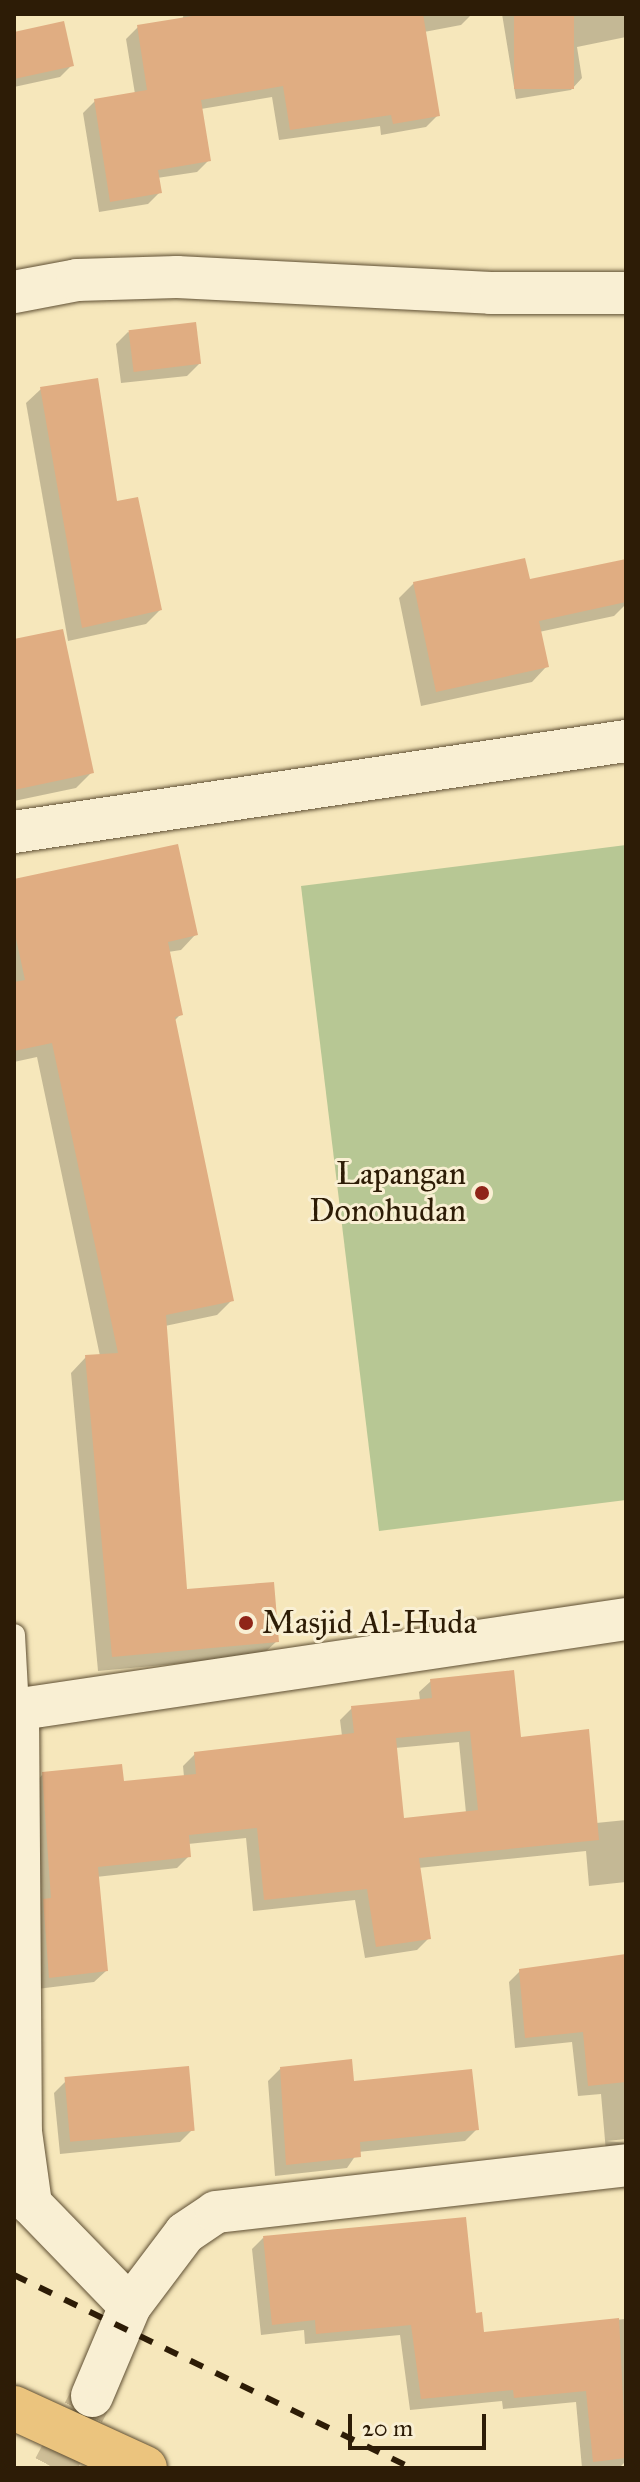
<!DOCTYPE html>
<style>
body{margin:0}
#map{position:relative;width:640px;height:2482px;overflow:hidden;background:#f6e7bb;font-family:"IM FELL Great Primer",serif}
div>[style]{position:absolute}
.green>*{inset:0;background:#b7c794}
.shadow>*{inset:0;background:#0003}
.building>*{inset:0;background:#e0ad82;transform-origin:0 0}
.minor-tunnel>*{height:42px;margin-top:-21px;transform-origin:0;background:repeating-linear-gradient(90deg,#cebe97 0 42px,transparent 0 63px)}
.roads{filter:drop-shadow(0 0 2px #5f4f33) drop-shadow(0 0 2px #5f4f33)}
.service>*{height:22px;margin:-11px;padding:0 11px;transform-origin:11px;border-radius:11px;background:#f9efd3}
.minor>*{height:42px;margin:-21px;padding:0 21px;transform-origin:21px;border-radius:21px;background:#f9efd3}
.motorway>*{height:44px;margin:-22px;padding:0 22px;transform-origin:22px;border-radius:22px;background:#ebc47e}
.rail>*{height:6px;margin-top:-3px;transform-origin:0;background:repeating-linear-gradient(90deg,#2d1c06 0 14px,transparent 0 28px)}
.dots>*{width:22px;height:22px;translate:-50% -50%;box-sizing:border-box;border:4px solid #f9efd3;border-radius:50%}
span{translate:-50% -50%;white-space:nowrap;text-align:center;line-height:1.15;-webkit-text-stroke:6px #f9efd3;paint-order:stroke}
.poi-label{font-size:32px;color:#2d1c06}
.right{translate:-100% -50%;text-align:right}
.left{translate:0 -50%;text-align:left}
.frame{position:absolute;inset:0;border:16px solid #2d1c06;pointer-events:none}
.scale{position:absolute;left:348px;top:2414px;width:138px;height:36px;box-sizing:border-box;border:4px solid #2d1c06;border-top:0;padding-left:10px;font-size:24px;line-height:28px;white-space:nowrap;color:#2d1c06;-webkit-text-stroke:6px #f9efd3;paint-order:stroke}
</style>
<div id="map">
<div class="green">
<i style="clip-path:polygon(626px 845px,626px 1500px,379px 1531px,301px 886px)"></i>
</div>
<div class="shadow">
<i style="clip-path:polygon(184px 14px,472px 14px,461px 25px,424px 32px,437px 116px,426px 127px,381px 135px,380px 126px,279px 140px,272px 97px,201px 109px,209px 160px,197px 172px,157px 178px,160px 192px,148px 204px,99px 212px,83px 113px,95px 101px,135px 94px,126px 39px,138px 27px,182px 20px)"></i>
<i style="clip-path:polygon(502px 14px,626px 14px,626px 37px,577px 47px,582px 78px,571px 90px,516px 99px)"></i>
<i style="clip-path:polygon(14px 34px,72px 65px,60px 77px,14px 87px)"></i>
<i style="clip-path:polygon(128px 332px,199px 364px,187px 376px,121px 383px,116px 344px)"></i>
<i style="clip-path:polygon(41px 389px,115px 504px,160px 610px,146px 624px,68px 641px,26px 403px)"></i>
<i style="clip-path:polygon(528px 581px,626px 584px,626px 604px,614px 616px,539px 632px,547px 666px,532px 682px,421px 706px,399px 598px,414px 583px)"></i>
<i style="clip-path:polygon(14px 641px,92px 772px,76px 788px,14px 801px)"></i>
<i style="clip-path:polygon(14px 881px,196px 934px,181px 950px,168px 952px,181px 1014px,174px 1021px,232px 1300px,217px 1315px,165px 1326px,185px 1592px,277px 1641px,261px 1656px,98px 1671px,71px 1373px,86px 1357px,100px 1356px,37px 1057px,14px 1062px)"></i>
<i style="clip-path:polygon(evenodd,431px 1681px,519px 1739px,596px 1823px,626px 1820px,626px 1882px,589px 1886px,586px 1851px,418px 1868px,429px 1938px,417px 1950px,365px 1958px,355px 1900px,253px 1911px,246px 1838px,188px 1844px,189px 1856px,177px 1868px,96px 1877px,106px 1971px,94px 1982px,37px 1989px,32px 1786px,43px 1774px,122px 1783px,184px 1777px,183px 1766px,195px 1754px,342px 1736px,340px 1720px,352px 1708px,420px 1701px,419px 1692px,431px 1681px,459px 1742px,466px 1813px,402px 1820px,395px 1748px,459px 1742px)"></i>
<i style="clip-path:polygon(626px 1957px,626px 2139px,607px 2141px,626px 2143px,626px 2150px,606px 2152px,601px 2094px,578px 2096px,572px 2042px,515px 2048px,509px 1982px,520px 1971px)"></i>
<i style="clip-path:polygon(280px 2069px,352px 2083px,477px 2129px,465px 2141px,358px 2152px,347px 2168px,275px 2176px,268px 2081px)"></i>
<i style="clip-path:polygon(66px 2081px,192px 2130px,180px 2142px,60px 2154px,54px 2093px)"></i>
<i style="clip-path:polygon(263px 2238px,474px 2315px,482px 2334px,625px 2319px,626px 2293px,626px 2461px,619px 2468px,582px 2468px,576px 2402px,503px 2409px,502px 2401px,410px 2410px,400px 2335px,305px 2344px,304px 2330px,261px 2335px,252px 2249px)"></i>
</div>
<div class="building">
<i style="clip-path:polygon(205px 14px,423px 14px,440px 116px,393px 124px,391px 115px,290px 130px,283px 86px,201px 100px,211px 161px,158px 170px,162px 193px,110px 202px,94px 99px,147px 90px,137px 25px)"></i>
<i style="left:514px;top:14px;width:60px;height:75px"></i>
<i style="clip-path:polygon(64px 21px,74px 66px,14px 79px,14px 32px)"></i>
<i style="left:196px;top:322px;width:42px;height:68px;rotate:83deg"></i>
<i style="clip-path:polygon(98px 378px,117px 501px,138px 497px,162px 610px,82px 628px,40px 387px)"></i>
<i style="clip-path:polygon(525px 558px,530px 579px,626px 559px,626px 602px,539px 621px,549px 667px,436px 692px,413px 582px)"></i>
<i style="clip-path:polygon(63px 629px,94px 773px,14px 790px,14px 639px)"></i>
<i style="clip-path:polygon(178px 844px,198px 935px,168px 942px,183px 1015px,175px 1017px,234px 1301px,166px 1315px,187px 1589px,274px 1582px,279px 1642px,112px 1657px,85px 1355px,118px 1353px,52px 1043px,14px 1051px,14px 982px,25px 980px,14px 929px,14px 879px)"></i>
<i style="clip-path:polygon(evenodd,514px 1670px,521px 1737px,589px 1729px,599px 1840px,419px 1858px,431px 1939px,376px 1947px,367px 1889px,264px 1900px,257px 1828px,189px 1835px,191px 1857px,98px 1867px,108px 1971px,49px 1978px,43px 1899px,51px 1898px,42px 1772px,122px 1764px,124px 1781px,196px 1774px,194px 1752px,354px 1733px,351px 1706px,432px 1698px,430px 1679px,514px 1670px,470px 1731px,478px 1810px,404px 1818px,396px 1738px,470px 1731px)"></i>
<i style="clip-path:polygon(626px 1954px,626px 2082px,588px 2086px,583px 2032px,525px 2038px,519px 1969px)"></i>
<i style="clip-path:polygon(352px 2059px,354px 2081px,472px 2069px,479px 2130px,360px 2142px,361px 2157px,286px 2165px,280px 2067px)"></i>
<i style="left:189px;top:2066px;width:65px;height:125px;rotate:85deg"></i>
<i style="clip-path:polygon(466px 2217px,476px 2313px,482px 2312px,484px 2332px,619px 2318px,626px 2458px,593px 2462px,586px 2391px,514px 2398px,513px 2390px,421px 2399px,411px 2325px,316px 2334px,315px 2320px,272px 2325px,263px 2236px)"></i>
</div>
<div class="minor-tunnel">
<i style="left:54px;top:2468px;width:75px;rotate:-62.1deg"></i>
</div>
<div class="roads">
<div class="service">
<i style="left:14px;top:1635px;width:75px;rotate:86.9deg"></i>
</div>
<div class="minor">
<i style="left:14px;top:292px;width:64px;rotate:-10.8deg"></i>
<i style="left:77px;top:280px;width:100px;rotate:-1.7deg"></i>
<i style="left:177px;top:277px;width:314px;rotate:2.9deg"></i>
<i style="left:491px;top:293px;width:135px"></i>
<i style="left:14px;top:832px;width:619px;rotate:-8.46deg"></i>
<i style="left:14px;top:1710px;width:619px;rotate:-8.46deg"></i>
<i style="left:18px;top:1710px;width:422px;rotate:89.6deg"></i>
<i style="left:21px;top:2132px;width:73px;rotate:82.1deg"></i>
<i style="left:31px;top:2204px;width:142px;rotate:45.9deg"></i>
<i style="left:92px;top:2396px;width:98px;rotate:-67.1deg"></i>
<i style="left:130px;top:2306px;width:91px;rotate:-53deg"></i>
<i style="left:185px;top:2233px;width:37px;rotate:-34deg"></i>
<i style="left:216px;top:2212px;width:413px;rotate:-6.5deg"></i>
</div>
<div class="motorway">
<i style="left:14px;top:2408px;width:144px;rotate:24.6deg"></i>
</div>
</div>
<div class="rail">
<i style="left:14px;top:2275px;width:441px;rotate:25.9deg"></i>
</div>
<div class="dots">
<i style="left:482px;top:1193px;background:#8f2418"></i>
<i style="left:246px;top:1623px;background:#8f2418"></i>
</div>
<div class="poi-label">
<span class="right" style="left:466px;top:1193px">Lapangan<br>Donohudan</span>
<span class="left" style="left:262px;top:1623px">Masjid Al-Huda</span>
</div>
<div class="frame"></div>
<div class="scale">20 m</div>
</div>
